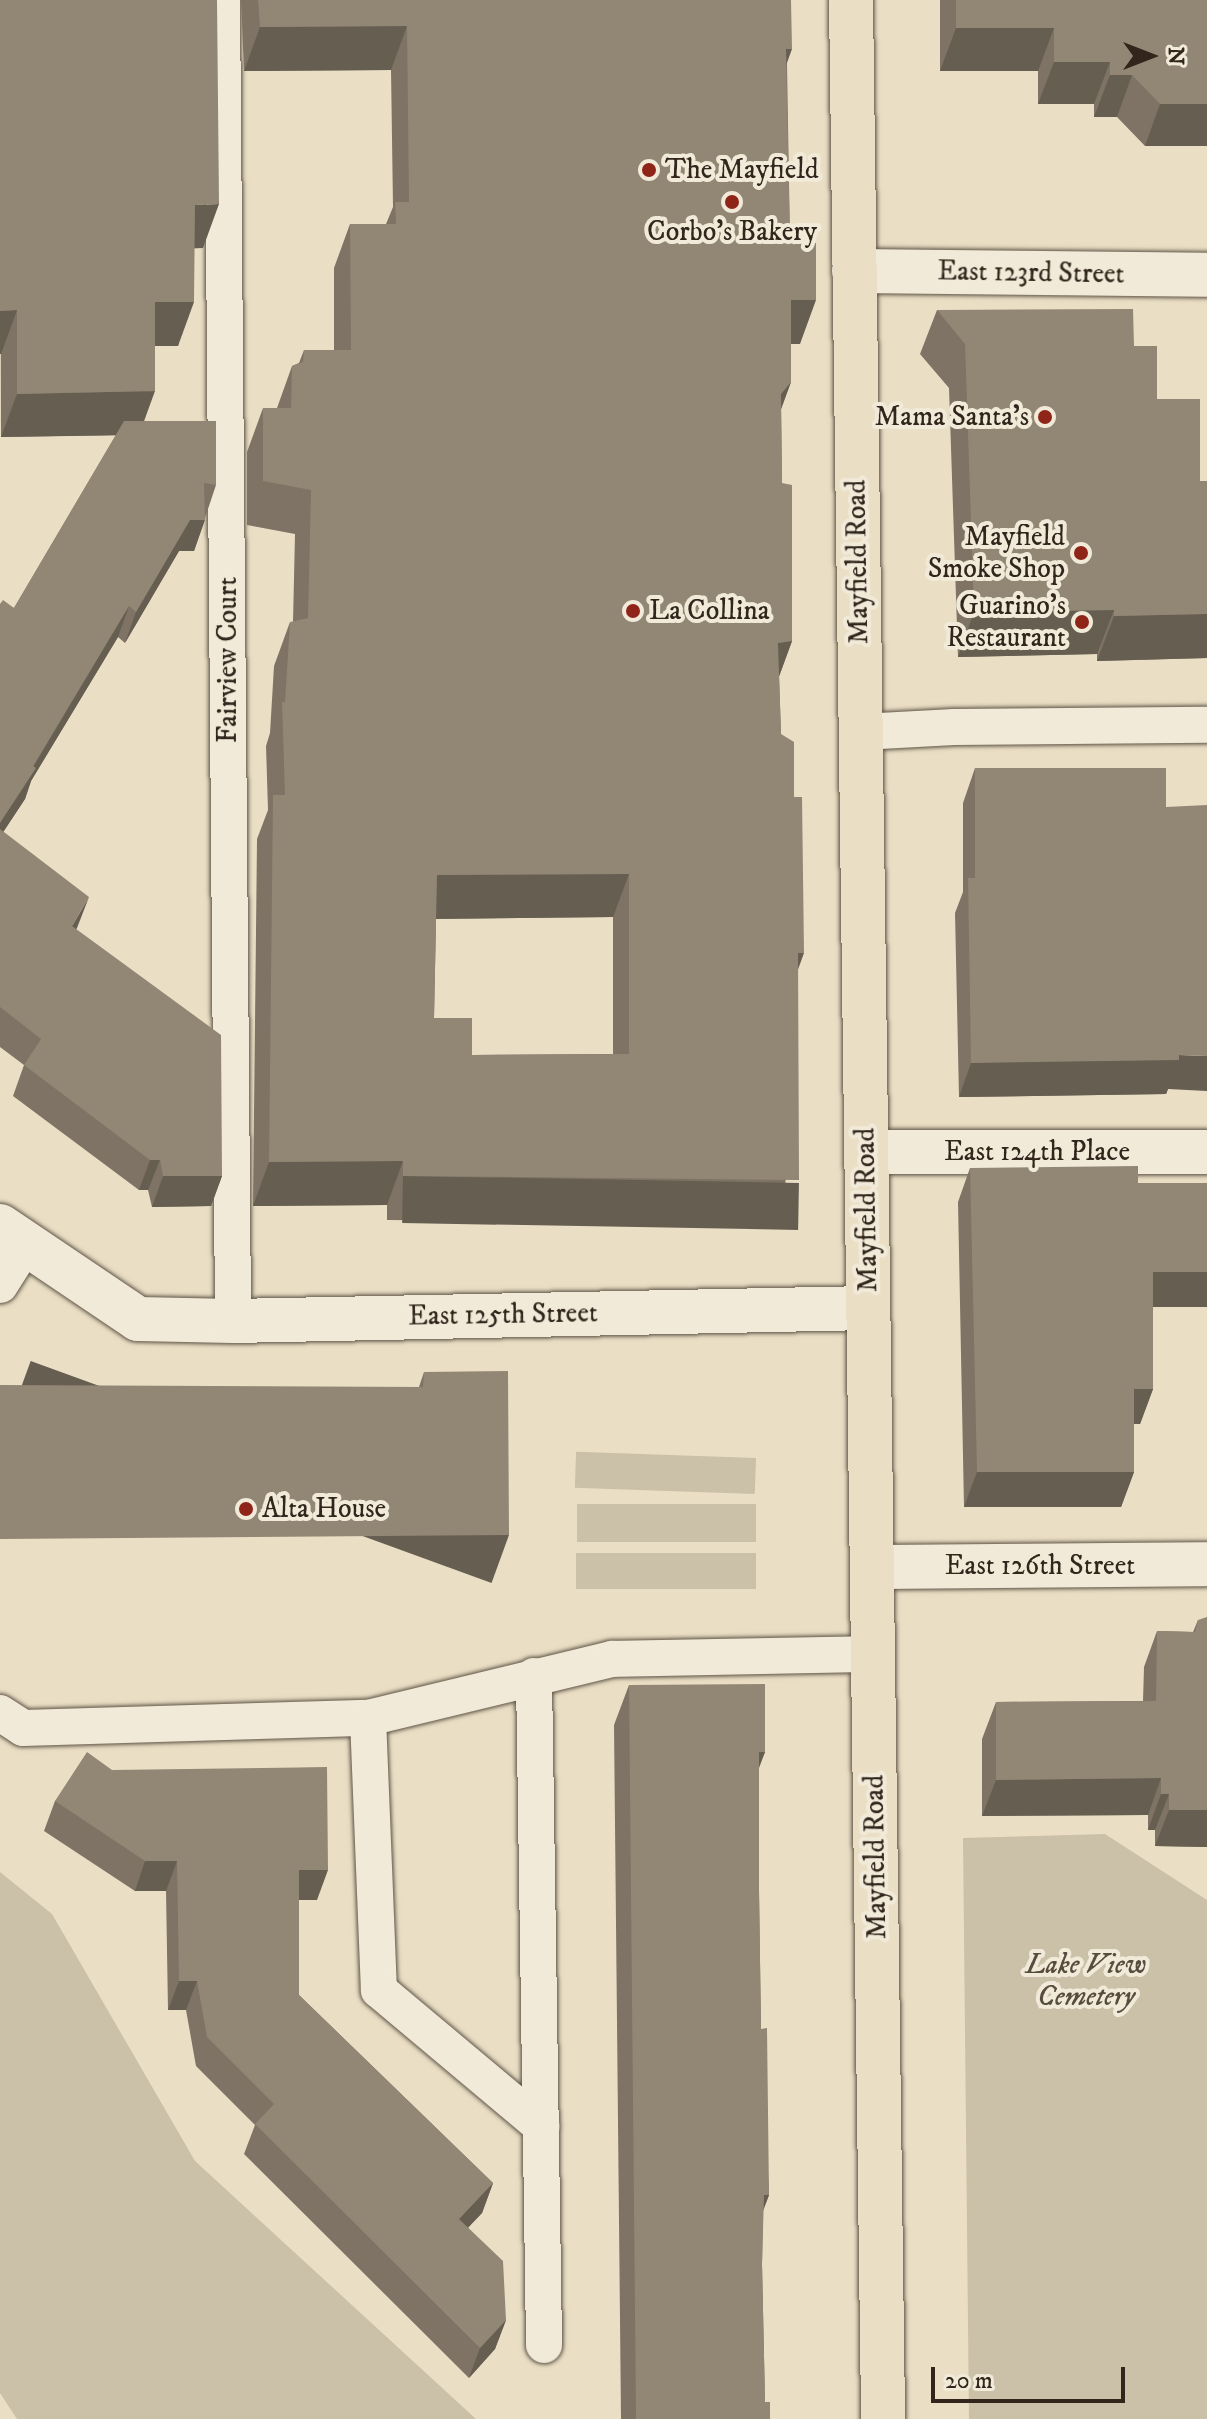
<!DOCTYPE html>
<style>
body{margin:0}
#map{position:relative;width:1207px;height:2419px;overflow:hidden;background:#eadfc5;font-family:"IM FELL DW Pica",serif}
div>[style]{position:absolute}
.green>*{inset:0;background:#cbc0a8;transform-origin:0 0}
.roads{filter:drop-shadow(0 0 2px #605446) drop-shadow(0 0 2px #605446)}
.lane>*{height:36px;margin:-18px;padding:0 18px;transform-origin:18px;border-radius:18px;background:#f1ead9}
.street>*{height:44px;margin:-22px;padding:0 22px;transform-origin:22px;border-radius:22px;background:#f1ead9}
.primary>*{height:44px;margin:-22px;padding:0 22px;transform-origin:22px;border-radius:22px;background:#eadfc5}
.wall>*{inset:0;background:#7e7364}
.shaded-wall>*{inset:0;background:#665e51;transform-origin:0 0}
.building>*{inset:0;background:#928674}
.dots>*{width:22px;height:22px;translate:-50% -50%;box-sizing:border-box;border:4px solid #f1ead9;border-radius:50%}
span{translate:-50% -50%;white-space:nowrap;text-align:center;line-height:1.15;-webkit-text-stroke:8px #f1ead9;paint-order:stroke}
.poi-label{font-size:28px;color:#32261c}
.left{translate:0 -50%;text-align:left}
.right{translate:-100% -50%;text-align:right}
.street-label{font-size:28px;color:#32261c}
.park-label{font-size:28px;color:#584c3f;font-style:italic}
.north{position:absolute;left:1111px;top:16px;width:80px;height:80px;-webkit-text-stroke:6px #f1ead9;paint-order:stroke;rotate:90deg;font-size:22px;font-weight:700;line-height:32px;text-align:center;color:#32261c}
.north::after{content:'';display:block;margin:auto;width:28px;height:36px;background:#32261c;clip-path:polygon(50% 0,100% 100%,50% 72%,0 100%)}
.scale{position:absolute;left:931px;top:2367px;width:194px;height:36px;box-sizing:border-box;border:4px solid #32261c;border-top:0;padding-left:10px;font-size:24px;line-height:28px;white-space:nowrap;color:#32261c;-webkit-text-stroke:6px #f1ead9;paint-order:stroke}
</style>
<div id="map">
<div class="green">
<i style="left:756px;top:1458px;width:36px;height:180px;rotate:92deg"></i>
<i style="left:756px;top:1504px;width:38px;height:179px;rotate:90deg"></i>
<i style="left:756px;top:1553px;width:36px;height:180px;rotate:90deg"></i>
<i style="clip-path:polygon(1105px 1834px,1207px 1900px,1207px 2419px,969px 2419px,963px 1838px)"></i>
<i style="clip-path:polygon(0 1872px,52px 1914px,195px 2161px,476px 2419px,17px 2419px,0 2393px)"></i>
</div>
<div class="roads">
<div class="lane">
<i style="left:222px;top:0;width:1321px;rotate:89.52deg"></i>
<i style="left:861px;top:732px;width:93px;rotate:-3.1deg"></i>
<i style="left:954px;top:727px;width:253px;rotate:-0.5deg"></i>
<i style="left:0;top:1285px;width:49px;rotate:-57.6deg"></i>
<i style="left:534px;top:1676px;width:669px;rotate:89.14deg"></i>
<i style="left:0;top:1713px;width:27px;rotate:33deg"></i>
<i style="left:23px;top:1728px;width:345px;rotate:-1.7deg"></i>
<i style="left:368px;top:1718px;width:251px;rotate:-13.6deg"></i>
<i style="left:612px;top:1659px;width:262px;rotate:-1.1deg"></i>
<i style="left:368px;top:1718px;width:272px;rotate:87.7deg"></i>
<i style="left:379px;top:1990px;width:212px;rotate:40deg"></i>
</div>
<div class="street">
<i style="left:854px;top:271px;width:353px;rotate:0.6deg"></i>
<i style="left:866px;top:1152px;width:341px"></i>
<i style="left:0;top:1226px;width:166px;rotate:34deg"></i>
<i style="left:138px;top:1319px;width:95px;rotate:1.2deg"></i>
<i style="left:233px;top:1321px;width:635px;rotate:-1.17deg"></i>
<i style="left:873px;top:1567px;width:334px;rotate:-0.5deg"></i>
</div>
<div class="primary">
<i style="left:851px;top:0;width:2419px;rotate:89.24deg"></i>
</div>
</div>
<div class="wall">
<i style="clip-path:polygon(0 0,203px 248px,194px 248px,178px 346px,155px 346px,144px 421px,216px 485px,194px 551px,179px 551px,125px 643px,118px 637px,31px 781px,25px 799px,3px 832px,76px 930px,222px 1176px,211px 1206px,152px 1207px,148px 1190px,139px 1190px,13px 1096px,24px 1065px,0 1047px,0 604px,14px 608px,116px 435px,1px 437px)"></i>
<i style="clip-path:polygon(evenodd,241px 0,791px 0,787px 63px,790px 243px,800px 344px,791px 344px,791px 382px,781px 408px,782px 483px,792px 641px,779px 676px,781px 734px,794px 797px,798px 968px,783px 1224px,387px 1220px,387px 1205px,253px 1206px,257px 839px,268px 810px,266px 746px,270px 733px,274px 666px,290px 622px,293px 622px,295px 534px,247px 525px,247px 452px,263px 408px,277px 408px,292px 366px,299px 363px,304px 350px,334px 350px,334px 268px,350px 224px,386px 224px,393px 207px,391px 70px,244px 71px,241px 0,613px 917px,613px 1054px,472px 1055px,434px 1018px,436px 919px,613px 917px)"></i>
<i style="clip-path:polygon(940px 0,1207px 0,1207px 146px,1145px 146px,1117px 117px,1094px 117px,1094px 104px,1038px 104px,1038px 71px,940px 71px)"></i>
<i style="clip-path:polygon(937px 310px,1134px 346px,1157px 399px,1200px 481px,1207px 481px,1207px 658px,1097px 661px,1097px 654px,958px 657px,949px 388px,920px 354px)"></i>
<i style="clip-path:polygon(975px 768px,1166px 807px,1168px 1089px,1166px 1094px,959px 1097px,955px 913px,963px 892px,963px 803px)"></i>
<i style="clip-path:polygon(970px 1168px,1138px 1183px,1207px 1307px,1153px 1307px,1153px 1389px,1140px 1424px,1134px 1424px,1134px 1472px,1121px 1507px,964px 1507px,958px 1202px)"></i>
<i style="clip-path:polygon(424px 1372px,492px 1583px,419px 1387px)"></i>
<i style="clip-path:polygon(1198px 1620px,1207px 1847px,1155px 1846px,1155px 1830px,1148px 1830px,1148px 1815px,982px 1816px,982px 1739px,996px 1702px,1143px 1701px,1144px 1667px,1157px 1631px,1193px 1632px)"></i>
<i style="clip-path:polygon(629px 1685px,765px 1752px,759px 1766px,759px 1890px,761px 2029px,769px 2195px,763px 2210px,762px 2264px,765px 2402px,770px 2419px,621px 2419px,614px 1725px)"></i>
<i style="clip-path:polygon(112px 1770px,317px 1900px,299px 1900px,299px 1995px,493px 2183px,482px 2213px,468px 2227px,506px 2320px,495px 2349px,469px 2378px,244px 2154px,255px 2125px,196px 2066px,186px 2010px,168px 2010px,166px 1891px,135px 1891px,44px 1831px,55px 1801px)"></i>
</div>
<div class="shaded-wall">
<i style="clip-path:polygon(407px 26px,391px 70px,244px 71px,260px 27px)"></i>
<i style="clip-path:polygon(956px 28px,1054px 28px,1038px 71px,940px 71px)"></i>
<i style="clip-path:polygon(786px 49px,792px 49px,776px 93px)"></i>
<i style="clip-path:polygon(1054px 62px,1110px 62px,1094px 104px,1038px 104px)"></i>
<i style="clip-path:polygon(1110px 75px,1132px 75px,1117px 117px,1094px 117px)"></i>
<i style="clip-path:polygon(1160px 104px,1207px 104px,1207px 146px,1145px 146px)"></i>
<i style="clip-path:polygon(219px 204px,203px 248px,179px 249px,195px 205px)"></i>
<i style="clip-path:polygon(791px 300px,816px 300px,800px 344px,775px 344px)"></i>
<i style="clip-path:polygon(155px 302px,194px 302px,178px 346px,139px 346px)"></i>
<i style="clip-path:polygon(17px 310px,1px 354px,0 354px,0 311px)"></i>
<i style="clip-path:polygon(791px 382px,775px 426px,781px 394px)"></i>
<i style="clip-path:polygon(155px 391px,139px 435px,1px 437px,17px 394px)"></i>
<i style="clip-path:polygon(190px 520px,205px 520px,194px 551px,179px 551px,125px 643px,136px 612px)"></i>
<i style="clip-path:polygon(129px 606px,118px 637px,31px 781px,25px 799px,0 837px,0 823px)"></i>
<i style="clip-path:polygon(1114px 610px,1097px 654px,958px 657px,974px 612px)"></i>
<i style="clip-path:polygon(1207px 614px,1207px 658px,1097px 661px,1114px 616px)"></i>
<i style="clip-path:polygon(792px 641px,776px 685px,778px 643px)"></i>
<i style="clip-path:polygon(629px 874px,613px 917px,421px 919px,437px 875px)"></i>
<i style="clip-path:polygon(89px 897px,77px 928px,61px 957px,72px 926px)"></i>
<i style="clip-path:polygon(798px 953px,804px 953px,788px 997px)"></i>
<i style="clip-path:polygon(1179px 1055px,1207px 1056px,1207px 1091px,1168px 1089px,1166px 1094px,959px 1097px,971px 1063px)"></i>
<i style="clip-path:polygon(150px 1160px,160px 1160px,148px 1190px,139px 1190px)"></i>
<i style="clip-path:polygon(403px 1161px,387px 1205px,253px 1206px,269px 1162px)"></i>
<i style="clip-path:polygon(163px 1176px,222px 1176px,211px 1206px,152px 1207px)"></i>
<i style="left:403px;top:1176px;width:396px;height:47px;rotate:1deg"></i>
<i style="clip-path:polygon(1153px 1272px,1207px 1272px,1207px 1307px,1140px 1307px)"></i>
<i style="clip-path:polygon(1134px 1389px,1153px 1389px,1140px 1424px,1121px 1424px)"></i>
<i style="clip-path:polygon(977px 1472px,1134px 1472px,1121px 1507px,964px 1507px)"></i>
<i style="left:509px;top:1535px;width:51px;height:509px;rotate:110deg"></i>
<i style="clip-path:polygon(759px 1752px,765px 1752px,750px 1792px)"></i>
<i style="clip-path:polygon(1161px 1778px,1148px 1815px,982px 1816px,996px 1780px)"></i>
<i style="clip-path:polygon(1161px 1794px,1169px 1794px,1155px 1830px,1148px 1830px)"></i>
<i style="clip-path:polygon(1169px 1810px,1207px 1810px,1207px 1847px,1155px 1846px)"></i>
<i style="clip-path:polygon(145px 1861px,177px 1861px,166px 1891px,135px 1891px)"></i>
<i style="clip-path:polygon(299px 1870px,328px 1870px,317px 1900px,288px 1900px)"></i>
<i style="clip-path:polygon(179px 1981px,197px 1981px,186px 2010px,168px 2010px)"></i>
<i style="clip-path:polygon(493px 2183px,482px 2213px,449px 2248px,459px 2219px)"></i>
<i style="clip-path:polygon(764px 2195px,769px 2195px,754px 2235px)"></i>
<i style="clip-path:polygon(506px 2320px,495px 2349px,469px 2378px,480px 2348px)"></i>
</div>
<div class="building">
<i style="clip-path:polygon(0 0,217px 0,219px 204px,195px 205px,194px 302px,155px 302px,155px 391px,17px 394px,17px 310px,0 311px)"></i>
<i style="clip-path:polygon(evenodd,258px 0,791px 0,792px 49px,786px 49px,790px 243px,816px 243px,816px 300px,791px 300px,791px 382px,781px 394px,782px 483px,792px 485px,792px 641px,778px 643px,781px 734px,794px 742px,794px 797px,802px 797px,804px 953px,798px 953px,799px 1180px,403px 1176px,403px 1161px,269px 1162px,273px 795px,285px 795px,282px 702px,285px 702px,290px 622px,308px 618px,311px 490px,263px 481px,263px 408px,291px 408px,292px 366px,303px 362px,304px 350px,351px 350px,350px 224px,396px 224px,395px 202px,409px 202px,407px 26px,260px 27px,258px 0,629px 874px,629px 1054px,472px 1055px,472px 1018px,434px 1018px,437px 875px,629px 874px)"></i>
<i style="clip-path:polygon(956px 0,1207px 0,1207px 104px,1160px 104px,1132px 75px,1110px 75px,1110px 62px,1054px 62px,1054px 28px,956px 28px)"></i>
<i style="clip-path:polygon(1133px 309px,1134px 346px,1157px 346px,1157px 399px,1200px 399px,1200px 481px,1207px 481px,1207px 614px,1114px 616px,1114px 610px,974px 612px,965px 344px,937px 310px)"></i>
<i style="clip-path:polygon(124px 421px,216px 421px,216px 485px,204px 483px,205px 520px,190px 520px,136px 612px,129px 606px,33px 766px,36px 768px,0 823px,0 604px,3px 600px,14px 608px)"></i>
<i style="clip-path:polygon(975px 768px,1166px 768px,1166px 807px,1207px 805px,1207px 1056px,1179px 1055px,1179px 1060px,971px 1063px,968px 878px,975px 878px)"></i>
<i style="clip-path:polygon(0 829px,89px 897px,72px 926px,221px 1035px,222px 1176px,163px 1176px,160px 1160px,150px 1160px,24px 1065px,41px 1039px,0 1007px)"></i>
<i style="clip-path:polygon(1138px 1166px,1138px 1183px,1207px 1183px,1207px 1272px,1153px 1272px,1153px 1389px,1134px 1389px,1134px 1472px,977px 1472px,970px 1168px)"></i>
<i style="clip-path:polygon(508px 1371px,509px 1535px,0 1539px,0 1385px,423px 1387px,424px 1372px)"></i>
<i style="clip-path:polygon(1207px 1617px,1207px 1810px,1169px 1810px,1169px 1794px,1161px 1794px,1161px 1778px,996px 1780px,996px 1702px,1156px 1701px,1157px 1631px,1195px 1632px,1198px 1620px)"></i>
<i style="clip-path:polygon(765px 1684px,765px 1752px,759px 1752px,759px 1890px,761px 2029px,767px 2028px,769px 2195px,764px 2195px,762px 2264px,765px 2402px,770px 2402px,770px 2419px,636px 2419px,629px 1685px)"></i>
<i style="clip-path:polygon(87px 1752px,112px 1770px,327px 1767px,328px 1870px,299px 1870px,299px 1995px,493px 2183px,459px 2219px,503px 2261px,506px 2320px,480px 2348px,255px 2124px,274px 2104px,207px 2037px,197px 1981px,179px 1981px,177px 1861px,145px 1861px,55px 1801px)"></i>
</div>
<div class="dots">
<i style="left:649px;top:170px;background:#8f2418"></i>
<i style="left:732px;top:202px;background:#8f2418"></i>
<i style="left:1045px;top:417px;background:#8f2418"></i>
<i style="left:1081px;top:553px;background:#8f2418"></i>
<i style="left:633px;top:611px;background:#8f2418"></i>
<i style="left:1082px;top:622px;background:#8f2418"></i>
<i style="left:246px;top:1509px;background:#8f2418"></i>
</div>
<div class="poi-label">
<span class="left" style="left:665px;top:170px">The Mayfield</span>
<span style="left:732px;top:232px">Corbo's Bakery</span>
<span class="right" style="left:1029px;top:417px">Mama Santa's</span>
<span class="right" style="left:1065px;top:553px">Mayfield<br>Smoke Shop</span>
<span class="right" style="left:1066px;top:622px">Guarino's<br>Restaurant</span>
<span class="left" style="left:649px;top:611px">La Collina</span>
<span class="left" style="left:262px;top:1509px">Alta House</span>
</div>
<div class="street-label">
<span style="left:1031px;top:273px;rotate:1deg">East 123rd Street</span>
<span style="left:858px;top:562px;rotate:-91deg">Mayfield Road</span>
<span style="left:228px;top:660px;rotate:-90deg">Fairview Court</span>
<span style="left:1037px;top:1152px">East 124th Place</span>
<span style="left:867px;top:1210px;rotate:-91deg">Mayfield Road</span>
<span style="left:503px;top:1315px;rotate:-1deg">East 125th Street</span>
<span style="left:1040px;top:1566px">East 126th Street</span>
<span style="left:876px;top:1857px;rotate:-91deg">Mayfield Road</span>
</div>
<div class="park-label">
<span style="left:1086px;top:1981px">Lake View<br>Cemetery</span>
</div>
<div class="north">N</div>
<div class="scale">20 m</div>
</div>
